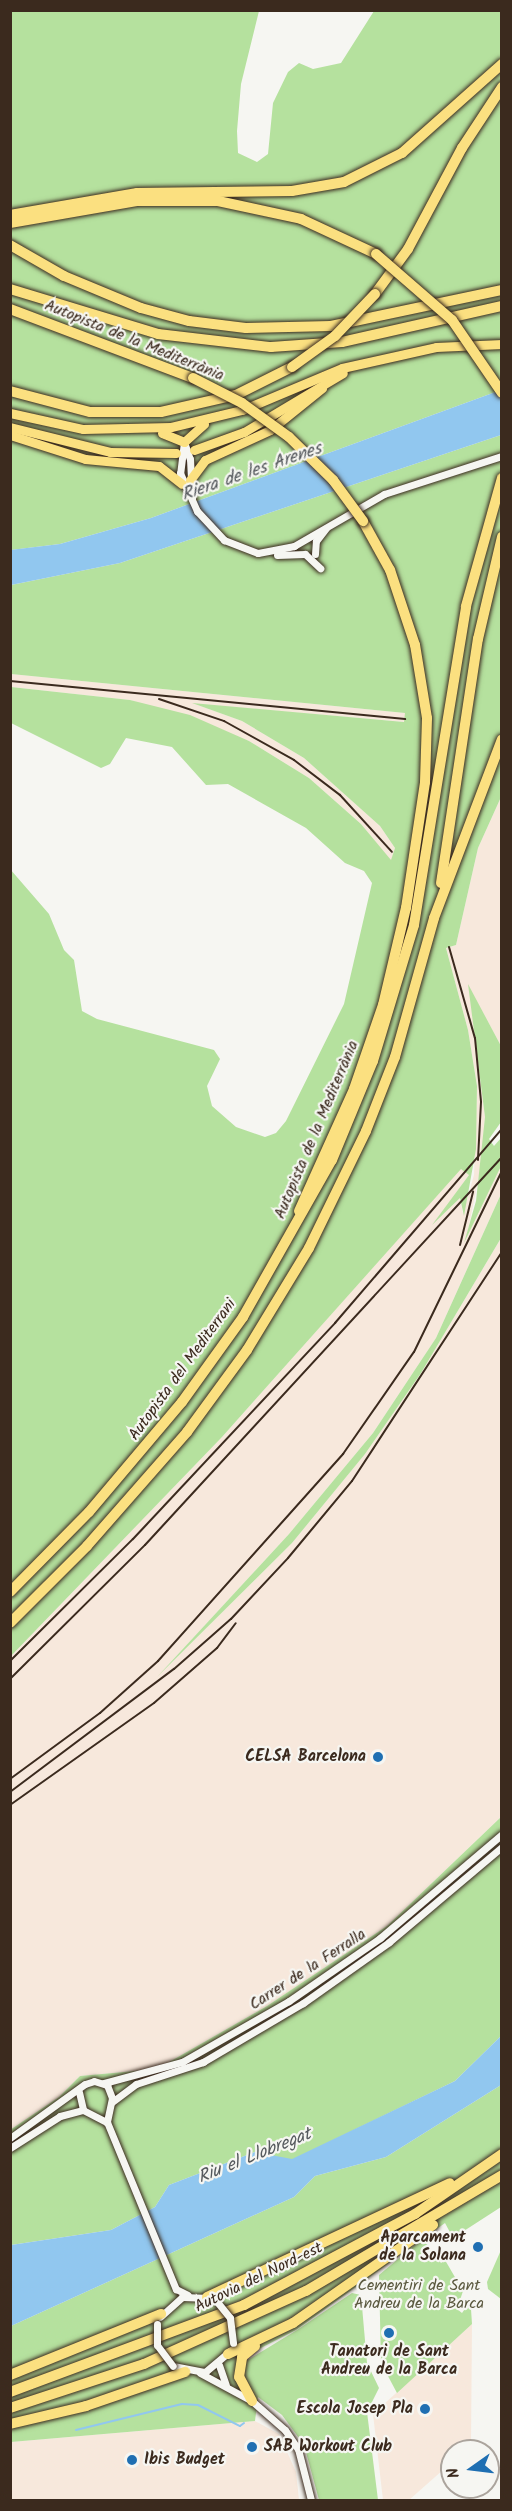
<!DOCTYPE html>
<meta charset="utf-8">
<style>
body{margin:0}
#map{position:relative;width:512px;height:2511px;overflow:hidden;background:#f6f6f2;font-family:Kalam,sans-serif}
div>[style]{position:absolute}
.built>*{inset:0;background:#f7e8dc}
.green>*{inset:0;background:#b5e19e}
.water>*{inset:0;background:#91c7ef}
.stream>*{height:2px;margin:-1px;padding:0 1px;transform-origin:1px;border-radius:1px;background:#91c7ef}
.roads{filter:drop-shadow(0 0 2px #3b2a1e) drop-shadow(0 0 2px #3b2a1e)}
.minor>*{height:7px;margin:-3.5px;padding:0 3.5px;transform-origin:3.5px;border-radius:3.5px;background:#f6f6f2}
.major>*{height:9px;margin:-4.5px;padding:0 4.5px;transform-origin:4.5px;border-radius:4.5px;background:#fbe080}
.highway>*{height:10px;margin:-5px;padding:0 5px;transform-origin:5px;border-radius:5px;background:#fbe080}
.rail>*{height:2px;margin:-1px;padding:0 1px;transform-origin:1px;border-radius:1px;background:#3b2a1e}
.bridges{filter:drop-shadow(0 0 2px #3b2a1e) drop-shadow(0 0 2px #3b2a1e)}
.minor-bridge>*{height:7px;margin:-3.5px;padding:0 3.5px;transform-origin:3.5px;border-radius:3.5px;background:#f6f6f2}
.highway-bridge>*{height:10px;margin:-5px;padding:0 5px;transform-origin:5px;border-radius:5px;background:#fbe080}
.dots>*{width:16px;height:16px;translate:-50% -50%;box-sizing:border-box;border:3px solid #f6f6f2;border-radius:50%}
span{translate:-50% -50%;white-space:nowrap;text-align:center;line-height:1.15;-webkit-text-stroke:4.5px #f6f6f2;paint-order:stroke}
.street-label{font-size:16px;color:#3b2a1e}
.poi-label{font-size:16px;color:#3b2a1e;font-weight:700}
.right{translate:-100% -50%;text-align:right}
.left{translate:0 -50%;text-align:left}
.park-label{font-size:16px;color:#5a583e}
.water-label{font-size:18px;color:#55595d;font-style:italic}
.frame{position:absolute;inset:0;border:12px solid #3b2a1e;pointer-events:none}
.north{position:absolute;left:440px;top:2439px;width:60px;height:60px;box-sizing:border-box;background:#f6f6f2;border:2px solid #aba49d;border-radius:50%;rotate:256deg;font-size:16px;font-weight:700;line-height:24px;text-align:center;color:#3b2a1e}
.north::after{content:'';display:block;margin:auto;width:21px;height:27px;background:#1f6fb2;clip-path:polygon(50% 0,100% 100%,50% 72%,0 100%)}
</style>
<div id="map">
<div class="built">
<i style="clip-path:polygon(11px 674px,405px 713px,405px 722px,195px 704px,242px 721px,304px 758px,380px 826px,395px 848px,391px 861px,361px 824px,309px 778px,249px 741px,130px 700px,11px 687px)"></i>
<i style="clip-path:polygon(501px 797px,501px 1046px,469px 987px,485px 1117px,482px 1161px,467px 1235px,501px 1164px,501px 1194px,436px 1338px,373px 1433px,289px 1534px,162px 1672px,292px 1543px,365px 1454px,421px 1373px,501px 1238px,501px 1817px,387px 1926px,267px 2006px,157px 2069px,80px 2076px,59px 2097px,11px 2130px,11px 1656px,222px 1437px,461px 1168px,469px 1175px,436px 1221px,460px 1198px,463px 1214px,474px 1175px,477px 1086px,468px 1030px,446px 948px,456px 945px,478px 848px)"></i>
<i style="clip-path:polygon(472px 2324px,471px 2444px,464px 2451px,452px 2451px,452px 2462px,409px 2500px,383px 2500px,373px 2414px)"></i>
<i style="clip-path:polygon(255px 2421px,279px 2434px,296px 2472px,299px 2500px,11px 2500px,11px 2442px)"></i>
</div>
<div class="green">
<i style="clip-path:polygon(10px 11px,259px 11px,241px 84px,237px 131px,238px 153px,257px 162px,268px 154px,273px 103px,288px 72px,299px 63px,313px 69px,341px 63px,374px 11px,501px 11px,501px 390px,151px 518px,60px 544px,11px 550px)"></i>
<i style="clip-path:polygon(501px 435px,501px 797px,478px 848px,456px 945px,446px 948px,468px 1030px,477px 1086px,476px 1149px,464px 1216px,460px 1198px,432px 1225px,469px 1175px,461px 1169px,222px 1437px,11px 1656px,10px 869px,49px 914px,64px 950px,74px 960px,82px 1011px,97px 1019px,214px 1050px,220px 1059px,207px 1086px,212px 1106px,236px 1127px,265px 1137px,276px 1133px,286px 1121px,344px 1004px,372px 883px,364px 871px,345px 863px,306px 828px,228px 784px,206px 785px,172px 747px,126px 738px,110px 764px,101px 768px,11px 723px,11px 687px,130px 700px,190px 715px,249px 741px,309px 778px,361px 824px,391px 860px,395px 848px,380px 826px,304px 758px,242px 721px,192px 703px,404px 722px,405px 713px,11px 674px,11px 585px,120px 563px)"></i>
<i style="clip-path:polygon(468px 984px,501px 1046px,501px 1122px,489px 1139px,494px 1146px,501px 1138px,502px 1164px,464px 1243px,476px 1201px,485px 1117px)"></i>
<i style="clip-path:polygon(501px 1194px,501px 1238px,421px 1373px,365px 1454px,292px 1543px,157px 1677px,289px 1534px,373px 1433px,436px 1338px)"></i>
<i style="clip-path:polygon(501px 1817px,501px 2036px,455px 2081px,292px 2160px,255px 2152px,169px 2185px,155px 2207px,111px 2230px,11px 2245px,10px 2130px,59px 2097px,80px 2076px,157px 2069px,267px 2006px,387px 1926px)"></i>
<i style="clip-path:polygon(501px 2085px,501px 2207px,453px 2238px,445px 2223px,423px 2239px,441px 2263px,445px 2260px,463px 2291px,457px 2309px,462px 2313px,467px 2306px,471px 2309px,472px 2324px,397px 2393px,381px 2363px,379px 2275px,417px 2243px,296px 2330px,249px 2354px,246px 2361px,297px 2330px,352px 2293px,361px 2295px,367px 2363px,379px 2388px,367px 2412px,378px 2500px,319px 2500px,304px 2445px,282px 2415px,258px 2397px,255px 2421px,11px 2442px,11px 2326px,294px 2197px,315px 2176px,386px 2157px)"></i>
<i style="clip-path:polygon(501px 2250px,501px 2299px,488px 2289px,487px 2282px)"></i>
</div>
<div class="water">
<i style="clip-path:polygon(501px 390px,501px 435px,120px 563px,11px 585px,10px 550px,60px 544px,151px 518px)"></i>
<i style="clip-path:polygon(501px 2036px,501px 2085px,386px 2157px,315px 2176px,294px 2197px,11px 2326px,11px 2245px,111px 2230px,155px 2207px,169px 2185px,255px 2152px,292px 2159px,455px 2081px)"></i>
</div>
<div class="stream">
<i style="left:76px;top:2430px;width:109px;rotate:-13.8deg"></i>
<i style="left:182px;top:2404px;width:16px;rotate:4deg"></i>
<i style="left:198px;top:2405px;width:47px;rotate:26.6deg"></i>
<i style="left:240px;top:2426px;width:5px;rotate:-37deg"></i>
</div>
<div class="roads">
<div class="minor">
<i style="left:184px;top:442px;width:31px;rotate:97deg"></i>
<i style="left:180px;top:473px;width:42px;rotate:65.9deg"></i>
<i style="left:197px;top:511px;width:40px;rotate:47deg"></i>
<i style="left:224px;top:540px;width:36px;rotate:21deg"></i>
<i style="left:258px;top:553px;width:37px;rotate:-11deg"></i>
<i style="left:294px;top:546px;width:104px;rotate:-30deg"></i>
<i style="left:384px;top:494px;width:124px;rotate:-17.9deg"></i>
<i style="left:184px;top:442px;width:18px;rotate:71deg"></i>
<i style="left:190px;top:459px;width:39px;rotate:87deg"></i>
<i style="left:315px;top:554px;width:13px;rotate:-86deg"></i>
<i style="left:316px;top:541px;width:16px;rotate:-52deg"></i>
<i style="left:277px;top:555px;width:28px;rotate:-2deg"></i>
<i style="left:305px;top:554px;width:21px;rotate:43deg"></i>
<i style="left:104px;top:2083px;width:81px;rotate:-15.1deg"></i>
<i style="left:182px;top:2062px;width:123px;rotate:-29.7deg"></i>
<i style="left:289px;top:2001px;width:111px;rotate:-34.7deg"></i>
<i style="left:380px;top:1938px;width:160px;rotate:-40.4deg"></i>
<i style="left:79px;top:2092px;width:18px;rotate:77deg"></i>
<i style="left:83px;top:2110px;width:27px;rotate:27deg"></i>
<i style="left:112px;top:2102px;width:30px;rotate:-37deg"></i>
<i style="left:136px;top:2084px;width:71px;rotate:-18.2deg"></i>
<i style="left:203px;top:2062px;width:116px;rotate:-30.5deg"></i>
<i style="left:303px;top:2003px;width:105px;rotate:-35.3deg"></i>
<i style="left:389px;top:1942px;width:148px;rotate:-40.1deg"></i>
<i style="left:10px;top:2138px;width:92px;rotate:-35.8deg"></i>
<i style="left:85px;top:2084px;width:9px;rotate:-18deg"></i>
<i style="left:94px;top:2081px;width:14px;rotate:17deg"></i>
<i style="left:107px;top:2085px;width:14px;rotate:69deg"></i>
<i style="left:112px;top:2098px;width:25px;rotate:102deg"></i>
<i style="left:107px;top:2122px;width:181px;rotate:67.6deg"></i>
<i style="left:176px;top:2289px;width:13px;rotate:27deg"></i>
<i style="left:10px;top:2148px;width:59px;rotate:-32.6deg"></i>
<i style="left:60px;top:2116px;width:24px;rotate:-15deg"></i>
<i style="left:160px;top:2317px;width:30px;rotate:-42deg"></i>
<i style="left:182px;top:2297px;width:29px;rotate:2deg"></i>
<i style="left:219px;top:2365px;width:21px;rotate:71deg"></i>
<i style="left:173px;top:2366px;width:33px;rotate:11deg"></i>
<i style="left:205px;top:2372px;width:33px;rotate:-40deg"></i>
<i style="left:200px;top:2373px;width:59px;rotate:28.3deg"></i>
<i style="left:252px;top:2401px;width:44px;rotate:41.3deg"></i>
<i style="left:285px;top:2430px;width:23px;rotate:56deg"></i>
<i style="left:298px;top:2449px;width:53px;rotate:75.7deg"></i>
</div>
<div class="major">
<i style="left:10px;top:413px;width:75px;rotate:12.4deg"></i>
<i style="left:83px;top:429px;width:88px;rotate:-1.3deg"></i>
<i style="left:171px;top:427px;width:73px;rotate:-13.5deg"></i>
<i style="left:242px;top:410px;width:108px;rotate:-22.8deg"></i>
<i style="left:342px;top:368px;width:96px;rotate:-12.6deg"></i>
<i style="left:436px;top:347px;width:66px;rotate:-2.6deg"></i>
<i style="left:10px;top:427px;width:103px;rotate:14deg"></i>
<i style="left:110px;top:452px;width:66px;rotate:0.9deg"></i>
<i style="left:162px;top:433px;width:24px;rotate:22deg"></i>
<i style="left:184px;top:442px;width:27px;rotate:-42deg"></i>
<i style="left:10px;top:435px;width:79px;rotate:17.7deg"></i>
<i style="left:85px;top:459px;width:74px;rotate:5.4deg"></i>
<i style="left:159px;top:466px;width:29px;rotate:38deg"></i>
<i style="left:194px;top:450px;width:53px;rotate:-19.8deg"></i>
<i style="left:244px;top:432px;width:115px;rotate:-30.8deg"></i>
<i style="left:190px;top:480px;width:25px;rotate:-53deg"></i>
<i style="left:205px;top:460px;width:72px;rotate:-24.8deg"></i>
<i style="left:270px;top:430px;width:67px;rotate:-38.9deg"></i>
</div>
<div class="highway">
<i style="left:10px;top:215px;width:129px;rotate:-9.8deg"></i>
<i style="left:137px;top:193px;width:155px;rotate:-0.7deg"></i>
<i style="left:292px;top:191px;width:53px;rotate:-9.8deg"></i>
<i style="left:344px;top:182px;width:65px;rotate:-26.6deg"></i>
<i style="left:402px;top:153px;width:134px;rotate:-41.7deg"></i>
<i style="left:10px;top:223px;width:130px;rotate:-9.8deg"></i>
<i style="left:138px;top:201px;width:80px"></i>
<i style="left:218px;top:201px;width:85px;rotate:12.2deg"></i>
<i style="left:301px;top:219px;width:83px;rotate:25deg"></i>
<i style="left:10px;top:245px;width:62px;rotate:29.9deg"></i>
<i style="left:64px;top:276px;width:83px;rotate:22.6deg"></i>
<i style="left:141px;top:308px;width:50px;rotate:15.2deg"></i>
<i style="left:189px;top:321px;width:57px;rotate:7deg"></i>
<i style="left:246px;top:328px;width:85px;rotate:-1.3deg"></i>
<i style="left:331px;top:326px;width:175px;rotate:-11.9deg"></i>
<i style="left:10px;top:289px;width:155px;rotate:16.9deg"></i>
<i style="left:158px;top:334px;width:114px;rotate:6.6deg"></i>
<i style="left:271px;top:347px;width:71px;rotate:-4deg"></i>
<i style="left:342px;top:342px;width:164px;rotate:-12.7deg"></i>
<i style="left:375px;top:294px;width:56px;rotate:-53.7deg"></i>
<i style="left:408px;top:249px;width:115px;rotate:-61.9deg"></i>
<i style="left:462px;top:148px;width:73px;rotate:-56.7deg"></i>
<i style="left:10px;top:309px;width:196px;rotate:20.7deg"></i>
<i style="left:10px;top:391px;width:83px;rotate:14.7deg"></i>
<i style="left:90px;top:412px;width:71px"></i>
<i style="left:161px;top:412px;width:77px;rotate:-12.8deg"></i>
<i style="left:236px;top:395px;width:63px;rotate:-26.6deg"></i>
<i style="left:441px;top:883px;width:247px;rotate:-81.4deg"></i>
<i style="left:478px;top:639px;width:105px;rotate:-76.8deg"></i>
<i style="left:299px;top:1211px;width:134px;rotate:-65.7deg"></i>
<i style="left:354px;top:1089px;width:89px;rotate:-71deg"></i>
<i style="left:383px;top:1005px;width:100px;rotate:-76.7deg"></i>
<i style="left:406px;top:908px;width:127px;rotate:-81.4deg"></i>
<i style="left:425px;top:782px;width:64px;rotate:-88.2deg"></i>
<i style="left:427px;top:718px;width:74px;rotate:-99.3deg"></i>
<i style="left:415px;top:645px;width:79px;rotate:-108.4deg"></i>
<i style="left:390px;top:570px;width:56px;rotate:-118.9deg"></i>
<i style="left:10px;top:1592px;width:112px;rotate:-45.4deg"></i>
<i style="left:89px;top:1512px;width:144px;rotate:-49.8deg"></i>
<i style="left:182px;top:1402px;width:105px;rotate:-54.3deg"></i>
<i style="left:243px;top:1317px;width:180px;rotate:-60.5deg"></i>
<i style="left:332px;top:1160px;width:107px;rotate:-67.5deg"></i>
<i style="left:373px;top:1061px;width:142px;rotate:-73.2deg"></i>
<i style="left:414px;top:925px;width:323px;rotate:-80.7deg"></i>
<i style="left:466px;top:606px;width:133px;rotate:-74.3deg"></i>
<i style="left:10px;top:1623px;width:109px;rotate:-45deg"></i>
<i style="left:87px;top:1546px;width:152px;rotate:-48.7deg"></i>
<i style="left:187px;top:1432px;width:102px;rotate:-53.8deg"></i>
<i style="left:247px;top:1350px;width:119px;rotate:-58.7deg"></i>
<i style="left:309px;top:1248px;width:130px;rotate:-64deg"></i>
<i style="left:366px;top:1131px;width:79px;rotate:-68.6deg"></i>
<i style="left:395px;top:1057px;width:144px;rotate:-74.3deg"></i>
<i style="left:434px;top:918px;width:191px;rotate:-69.2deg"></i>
<i style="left:207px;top:2297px;width:268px;rotate:-25.1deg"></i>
<i style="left:228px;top:2354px;width:72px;rotate:-25.5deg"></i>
<i style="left:293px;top:2323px;width:171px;rotate:-35deg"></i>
<i style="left:10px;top:2375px;width:163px;rotate:-22deg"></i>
<i style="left:10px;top:2392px;width:250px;rotate:-20.4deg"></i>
<i style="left:244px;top:2305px;width:194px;rotate:-28deg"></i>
<i style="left:415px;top:2214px;width:106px;rotate:-34.6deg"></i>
<i style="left:252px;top:2401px;width:27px;rotate:-118deg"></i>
<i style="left:239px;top:2377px;width:20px;rotate:-81deg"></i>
<i style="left:242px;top:2357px;width:17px;rotate:-40deg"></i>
<i style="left:10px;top:2408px;width:141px;rotate:-18.2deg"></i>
<i style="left:144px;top:2364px;width:178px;rotate:-24.3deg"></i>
<i style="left:306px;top:2291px;width:228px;rotate:-30.6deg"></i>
<i style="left:10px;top:2424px;width:78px;rotate:-13.3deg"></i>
<i style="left:86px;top:2406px;width:105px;rotate:-19deg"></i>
</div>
</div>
<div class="rail">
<i style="left:10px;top:681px;width:397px;rotate:5.5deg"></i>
<i style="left:159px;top:699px;width:69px;rotate:18.7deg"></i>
<i style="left:224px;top:721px;width:80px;rotate:29.1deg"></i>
<i style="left:294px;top:760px;width:58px;rotate:37.3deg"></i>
<i style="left:340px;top:795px;width:77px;rotate:47.6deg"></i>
<i style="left:449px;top:947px;width:95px;rotate:74.1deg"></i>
<i style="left:475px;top:1038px;width:64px;rotate:84.6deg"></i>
<i style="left:481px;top:1102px;width:58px;rotate:93deg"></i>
<i style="left:460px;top:1245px;width:55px;rotate:-76.2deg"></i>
<i style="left:10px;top:1661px;width:173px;rotate:-44.8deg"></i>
<i style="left:133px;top:1539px;width:296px;rotate:-46.9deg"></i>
<i style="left:335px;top:1323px;width:256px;rotate:-49.3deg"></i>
<i style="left:10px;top:1679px;width:190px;rotate:-44.8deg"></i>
<i style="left:145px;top:1545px;width:527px;rotate:-47.38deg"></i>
<i style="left:10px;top:1779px;width:112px;rotate:-36.3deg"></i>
<i style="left:100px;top:1713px;width:78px;rotate:-41.9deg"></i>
<i style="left:158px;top:1661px;width:278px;rotate:-48.2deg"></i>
<i style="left:343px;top:1454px;width:124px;rotate:-55.2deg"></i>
<i style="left:414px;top:1352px;width:201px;rotate:-64.1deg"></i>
<i style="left:10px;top:1792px;width:205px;rotate:-36.9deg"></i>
<i style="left:174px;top:1669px;width:76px;rotate:-41.3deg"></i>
<i style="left:231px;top:1619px;width:83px;rotate:-46.9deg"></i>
<i style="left:288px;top:1558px;width:100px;rotate:-50.3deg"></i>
<i style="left:352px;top:1481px;width:274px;rotate:-56.8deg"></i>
<i style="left:10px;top:1805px;width:176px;rotate:-35.3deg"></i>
<i style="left:154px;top:1703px;width:84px;rotate:-41.1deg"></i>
<i style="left:217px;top:1648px;width:31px;rotate:-53deg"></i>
</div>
<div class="bridges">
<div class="minor-bridge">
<i style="left:218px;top:2303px;width:19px;rotate:51deg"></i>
<i style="left:230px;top:2318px;width:25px;rotate:83deg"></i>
<i style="left:157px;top:2324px;width:21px;rotate:90deg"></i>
<i style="left:157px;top:2345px;width:26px;rotate:53deg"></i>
</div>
<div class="highway-bridge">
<i style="left:376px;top:254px;width:101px;rotate:41deg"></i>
<i style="left:452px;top:320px;width:88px;rotate:55.6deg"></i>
<i style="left:292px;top:367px;width:53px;rotate:-35.8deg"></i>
<i style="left:335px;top:336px;width:58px;rotate:-46.4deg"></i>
<i style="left:193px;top:378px;width:55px;rotate:27deg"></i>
<i style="left:242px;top:403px;width:58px;rotate:35.9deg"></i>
<i style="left:289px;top:437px;width:62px;rotate:44.3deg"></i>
<i style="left:333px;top:480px;width:51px;rotate:53.8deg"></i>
</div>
</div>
<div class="dots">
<i style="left:378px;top:1757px;background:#1f6fb2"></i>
<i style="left:478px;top:2247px;background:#1f6fb2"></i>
<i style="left:389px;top:2333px;background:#1f6fb2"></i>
<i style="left:425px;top:2409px;background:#1f6fb2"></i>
<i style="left:252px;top:2447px;background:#1f6fb2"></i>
<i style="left:132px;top:2460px;background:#1f6fb2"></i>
</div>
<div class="street-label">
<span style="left:134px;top:341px;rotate:22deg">Autopista de la Mediterrània</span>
<span style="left:317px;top:1130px;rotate:-67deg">Autopista de la Mediterrània</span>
<span style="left:183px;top:1370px;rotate:-54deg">Autopista del Mediterrani</span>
<span style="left:308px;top:1970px;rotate:-33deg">Carrer de la Ferralla</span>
<span style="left:259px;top:2278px;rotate:-26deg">Autovia del Nord-est</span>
</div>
<div class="poi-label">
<span class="right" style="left:366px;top:1757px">CELSA Barcelona</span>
<span class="right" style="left:466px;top:2247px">Aparcament<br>de la Solana</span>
<span style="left:389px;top:2361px">Tanatori de Sant<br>Andreu de la Barca</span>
<span class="right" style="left:413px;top:2409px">Escola Josep Pla</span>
<span class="left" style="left:264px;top:2447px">SAB Workout Club</span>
<span class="left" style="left:144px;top:2460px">Ibis Budget</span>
</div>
<div class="park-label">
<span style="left:419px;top:2295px">Cementiri de Sant<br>Andreu de la Barca</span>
</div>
<div class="water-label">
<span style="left:252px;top:473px;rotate:-19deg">Riera de les Arenes</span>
<span style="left:255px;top:2157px;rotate:-22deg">Riu el Llobregat</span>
</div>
<div class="frame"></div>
<div class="north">N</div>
</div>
